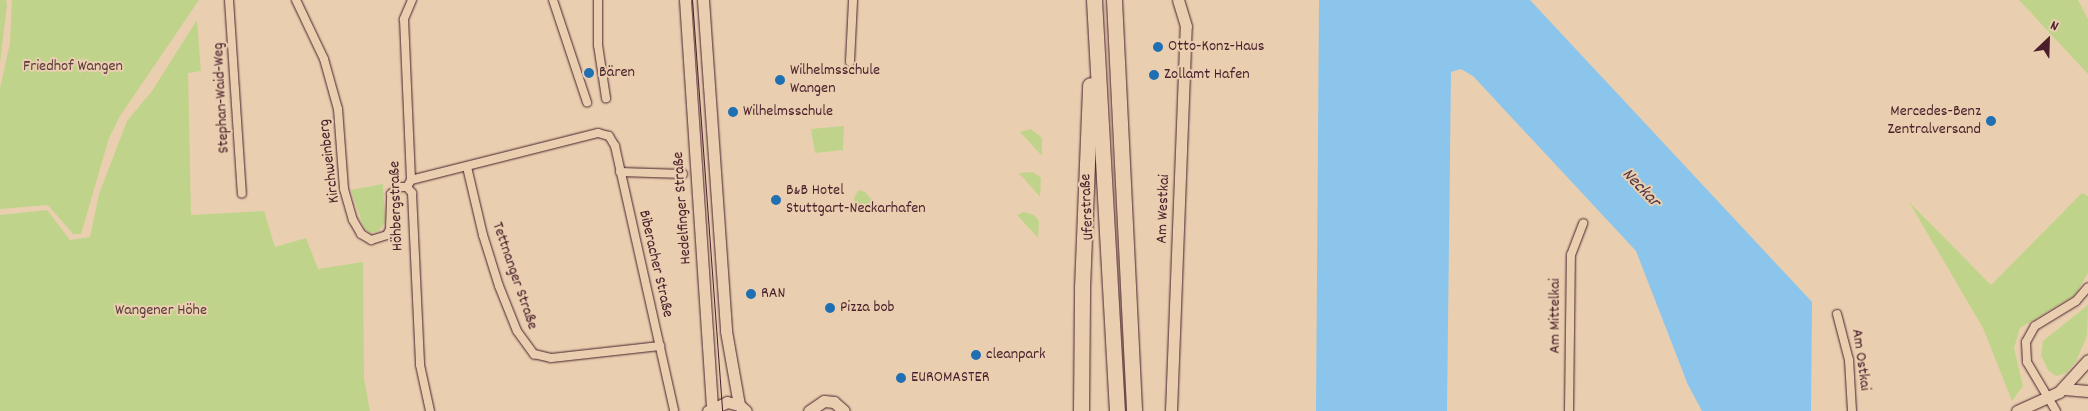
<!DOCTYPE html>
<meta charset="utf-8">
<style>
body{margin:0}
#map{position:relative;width:2088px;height:411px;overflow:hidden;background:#e9cfb0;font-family:Dekko,sans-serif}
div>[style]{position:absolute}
.green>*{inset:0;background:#bfd48a}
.water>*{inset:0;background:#8cc5eb}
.roads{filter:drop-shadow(0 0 1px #4a1f2b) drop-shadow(0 0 1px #4a1f2b)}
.street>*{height:8px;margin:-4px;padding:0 4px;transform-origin:4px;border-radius:4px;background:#e9cfb0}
.secondary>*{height:11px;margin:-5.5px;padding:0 5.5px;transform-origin:5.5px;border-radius:5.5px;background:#e9cfb0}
.highway>*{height:15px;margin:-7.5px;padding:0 7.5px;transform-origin:7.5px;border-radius:7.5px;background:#e9cfb0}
.tram>*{height:1px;margin:-0.5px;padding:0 0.5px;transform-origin:0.5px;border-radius:0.5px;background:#4a1f2b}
.dots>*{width:14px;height:14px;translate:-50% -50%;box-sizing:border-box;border:2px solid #e9cfb0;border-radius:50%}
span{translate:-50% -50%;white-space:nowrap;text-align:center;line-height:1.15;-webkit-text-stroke:4px #e9cfb0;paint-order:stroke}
.poi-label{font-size:16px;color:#4a1f2b}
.left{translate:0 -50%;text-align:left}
.right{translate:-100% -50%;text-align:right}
.park-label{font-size:16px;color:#5c3a39}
.street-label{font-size:16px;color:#4a1f2b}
.water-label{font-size:18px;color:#543848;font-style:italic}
.north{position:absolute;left:2023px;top:15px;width:50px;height:50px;-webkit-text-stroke:4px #e9cfb0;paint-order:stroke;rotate:24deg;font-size:14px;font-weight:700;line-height:20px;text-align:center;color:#4a1f2b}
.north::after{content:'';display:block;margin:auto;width:18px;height:22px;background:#4a1f2b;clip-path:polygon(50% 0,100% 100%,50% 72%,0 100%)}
</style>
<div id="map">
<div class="green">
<i style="clip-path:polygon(0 0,6px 0,7px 5px,0 63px)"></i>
<i style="clip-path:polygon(12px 0,199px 0,120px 116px,109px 138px,81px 234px,73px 234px,48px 205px,0 209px,0 88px,10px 43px)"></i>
<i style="clip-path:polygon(2019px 0,2078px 0,2088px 19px,2088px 74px)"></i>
<i style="clip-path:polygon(197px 20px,201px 71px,188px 73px,191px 215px,264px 211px,275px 247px,306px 238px,318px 269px,363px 262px,364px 378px,370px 411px,0 411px,0 215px,47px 210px,70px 240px,90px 237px,99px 194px,127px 121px,152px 91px)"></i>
<i style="clip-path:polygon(844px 126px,843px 150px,815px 153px,811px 129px)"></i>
<i style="clip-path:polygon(1031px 129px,1042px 138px,1042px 156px,1020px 132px)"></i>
<i style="clip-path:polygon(1033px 172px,1041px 178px,1040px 197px,1019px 173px)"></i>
<i style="clip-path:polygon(383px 184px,385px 222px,379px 231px,370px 233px,364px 228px,351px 190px)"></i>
<i style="clip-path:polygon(859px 190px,865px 192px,881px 210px,855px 205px,854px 197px)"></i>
<i style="clip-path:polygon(2082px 193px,2088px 196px,2088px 273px,2075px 295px,2020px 328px,2014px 348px,2023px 386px,2012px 401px,1983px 328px,1909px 202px,1991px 285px)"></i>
<i style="clip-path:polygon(1024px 212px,1034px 215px,1039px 221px,1038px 238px,1017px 215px)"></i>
<i style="clip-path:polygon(2088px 305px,2087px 336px,2076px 361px,2066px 373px,2056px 376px,2048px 370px,2041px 355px,2043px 341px)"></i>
</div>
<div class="water">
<i style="clip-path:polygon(1319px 0,1530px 0,1812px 302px,1811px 411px,1702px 411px,1688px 385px,1636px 251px,1473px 76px,1461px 69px,1451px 72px,1447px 411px,1316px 411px)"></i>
</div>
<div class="roads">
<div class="street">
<i style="left:229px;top:0;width:194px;rotate:86.2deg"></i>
<i style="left:296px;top:0;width:65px;rotate:64.6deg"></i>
<i style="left:324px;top:59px;width:52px;rotate:74.4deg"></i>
<i style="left:338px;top:109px;width:80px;rotate:85.7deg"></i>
<i style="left:344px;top:189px;width:32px;rotate:74deg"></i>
<i style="left:353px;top:220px;width:16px;rotate:60deg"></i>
<i style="left:361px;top:234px;width:12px;rotate:31deg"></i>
<i style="left:371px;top:240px;width:17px;rotate:-17deg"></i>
<i style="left:387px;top:235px;width:7px;rotate:-63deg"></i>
<i style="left:390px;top:229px;width:35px;rotate:-88deg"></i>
<i style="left:391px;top:194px;width:11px;rotate:-41deg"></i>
<i style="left:399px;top:187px;width:8px"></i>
<i style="left:412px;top:0;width:21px;rotate:113deg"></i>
<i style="left:404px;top:19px;width:161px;rotate:87.5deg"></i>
<i style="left:411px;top:180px;width:8px;rotate:120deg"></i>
<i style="left:407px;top:187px;width:8px;rotate:50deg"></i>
<i style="left:412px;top:193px;width:172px;rotate:87.3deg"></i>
<i style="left:420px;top:365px;width:47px;rotate:77.7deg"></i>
<i style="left:553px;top:0;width:108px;rotate:71.6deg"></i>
<i style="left:598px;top:0;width:45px;rotate:90deg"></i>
<i style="left:598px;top:45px;width:54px;rotate:81.4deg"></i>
<i style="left:850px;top:62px;width:62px;rotate:-87.2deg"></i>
<i style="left:467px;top:167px;width:70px;rotate:76.8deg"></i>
<i style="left:483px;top:235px;width:53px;rotate:72.6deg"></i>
<i style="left:499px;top:286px;width:48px;rotate:68.2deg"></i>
<i style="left:517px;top:331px;width:29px;rotate:54deg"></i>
<i style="left:534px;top:354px;width:17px;rotate:13deg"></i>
<i style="left:551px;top:358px;width:110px;rotate:-6.3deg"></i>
<i style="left:620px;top:172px;width:63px;rotate:1.8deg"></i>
<i style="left:411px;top:180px;width:193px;rotate:-14.1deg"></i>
<i style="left:598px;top:133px;width:11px;rotate:15deg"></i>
<i style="left:609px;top:136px;width:12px;rotate:59deg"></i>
<i style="left:615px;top:146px;width:271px;rotate:77.4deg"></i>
<i style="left:1837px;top:314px;width:48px;rotate:75.4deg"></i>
<i style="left:1849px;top:360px;width:51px;rotate:86.6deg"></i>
<i style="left:1569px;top:411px;width:156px;rotate:-89.3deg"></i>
<i style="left:1571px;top:255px;width:34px;rotate:-69deg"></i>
<i style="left:2056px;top:411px;width:57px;rotate:-120.6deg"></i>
<i style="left:2027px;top:362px;width:20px;rotate:-93deg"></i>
<i style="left:2026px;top:342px;width:18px;rotate:-61deg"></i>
<i style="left:2035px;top:326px;width:48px;rotate:-31.4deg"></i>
<i style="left:2076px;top:301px;width:18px;rotate:-49deg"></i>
</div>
<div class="secondary">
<i style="left:685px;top:0;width:408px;rotate:86.2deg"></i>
<i style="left:703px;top:0;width:332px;rotate:86deg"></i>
<i style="left:726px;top:331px;width:75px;rotate:80deg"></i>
<i style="left:2064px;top:389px;width:24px;rotate:5deg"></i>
<i style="left:708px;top:411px;width:21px;rotate:-25deg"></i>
<i style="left:727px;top:402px;width:12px;rotate:14deg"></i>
<i style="left:739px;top:405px;width:9px;rotate:41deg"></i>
<i style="left:809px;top:411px;width:18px;rotate:-34deg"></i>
<i style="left:824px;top:401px;width:10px;rotate:6deg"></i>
<i style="left:834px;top:402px;width:13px;rotate:42deg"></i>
<i style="left:1171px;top:411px;width:385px;rotate:-87.8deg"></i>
<i style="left:1186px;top:26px;width:27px;rotate:-107deg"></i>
<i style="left:2017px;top:411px;width:46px;rotate:-24.3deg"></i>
<i style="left:2059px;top:392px;width:43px;rotate:-47.8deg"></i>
</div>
<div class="highway">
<i style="left:1094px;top:0;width:412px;rotate:86.8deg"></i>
<i style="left:1114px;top:0;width:411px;rotate:87.2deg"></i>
<i style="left:1081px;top:411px;width:123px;rotate:-89.5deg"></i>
<i style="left:1082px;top:288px;width:203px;rotate:-87.7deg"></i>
</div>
</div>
<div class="tram">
<i style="left:692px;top:0;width:412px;rotate:85.8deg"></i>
</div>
<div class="dots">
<i style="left:1158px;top:47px;background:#1f6fb2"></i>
<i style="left:589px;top:73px;background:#1f6fb2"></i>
<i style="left:1154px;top:75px;background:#1f6fb2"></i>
<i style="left:780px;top:80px;background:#1f6fb2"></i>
<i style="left:733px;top:112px;background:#1f6fb2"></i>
<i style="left:1991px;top:121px;background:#1f6fb2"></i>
<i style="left:776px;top:200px;background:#1f6fb2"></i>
<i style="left:751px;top:294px;background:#1f6fb2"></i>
<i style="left:830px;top:308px;background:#1f6fb2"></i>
<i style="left:976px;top:355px;background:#1f6fb2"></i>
<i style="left:901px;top:378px;background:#1f6fb2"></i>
</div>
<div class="poi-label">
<span class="left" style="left:1168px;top:47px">Otto-Konz-Haus</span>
<span class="left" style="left:790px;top:80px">Wilhelmsschule<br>Wangen</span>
<span class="left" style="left:599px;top:73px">Bären</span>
<span class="left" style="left:1164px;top:75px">Zollamt Hafen</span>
<span class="left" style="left:743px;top:112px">Wilhelmsschule</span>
<span class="right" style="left:1981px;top:121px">Mercedes-Benz<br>Zentralversand</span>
<span class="left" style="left:786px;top:200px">B&amp;B Hotel<br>Stuttgart-Neckarhafen</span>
<span class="left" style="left:761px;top:294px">RAN</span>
<span class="left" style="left:840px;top:308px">Pizza bob</span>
<span class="left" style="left:986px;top:355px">cleanpark</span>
<span class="left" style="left:911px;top:378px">EUROMASTER</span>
</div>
<div class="park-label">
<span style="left:73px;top:67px">Friedhof Wangen</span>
<span style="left:161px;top:311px">Wangener Höhe</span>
</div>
<div class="street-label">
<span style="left:222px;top:98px;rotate:-93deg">Stephan-Waid-Weg</span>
<span style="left:330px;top:161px;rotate:-97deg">Kirchweinberg</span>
<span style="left:397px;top:206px;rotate:-92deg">Höhbergstraße</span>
<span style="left:1088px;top:207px;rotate:-93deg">Uferstraße</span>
<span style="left:683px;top:208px;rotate:-94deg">Hedelfinger Straße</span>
<span style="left:1164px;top:209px;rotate:-88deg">Am Westkai</span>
<span style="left:655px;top:264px;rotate:77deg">Biberacher Straße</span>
<span style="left:514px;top:276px;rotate:71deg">Tettnanger Straße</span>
<span style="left:1556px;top:316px;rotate:-90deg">Am Mittelkai</span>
<span style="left:1860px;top:360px;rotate:82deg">Am Ostkai</span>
</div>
<div class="water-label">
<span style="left:1640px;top:189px;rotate:46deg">Neckar</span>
</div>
<div class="north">N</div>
</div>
